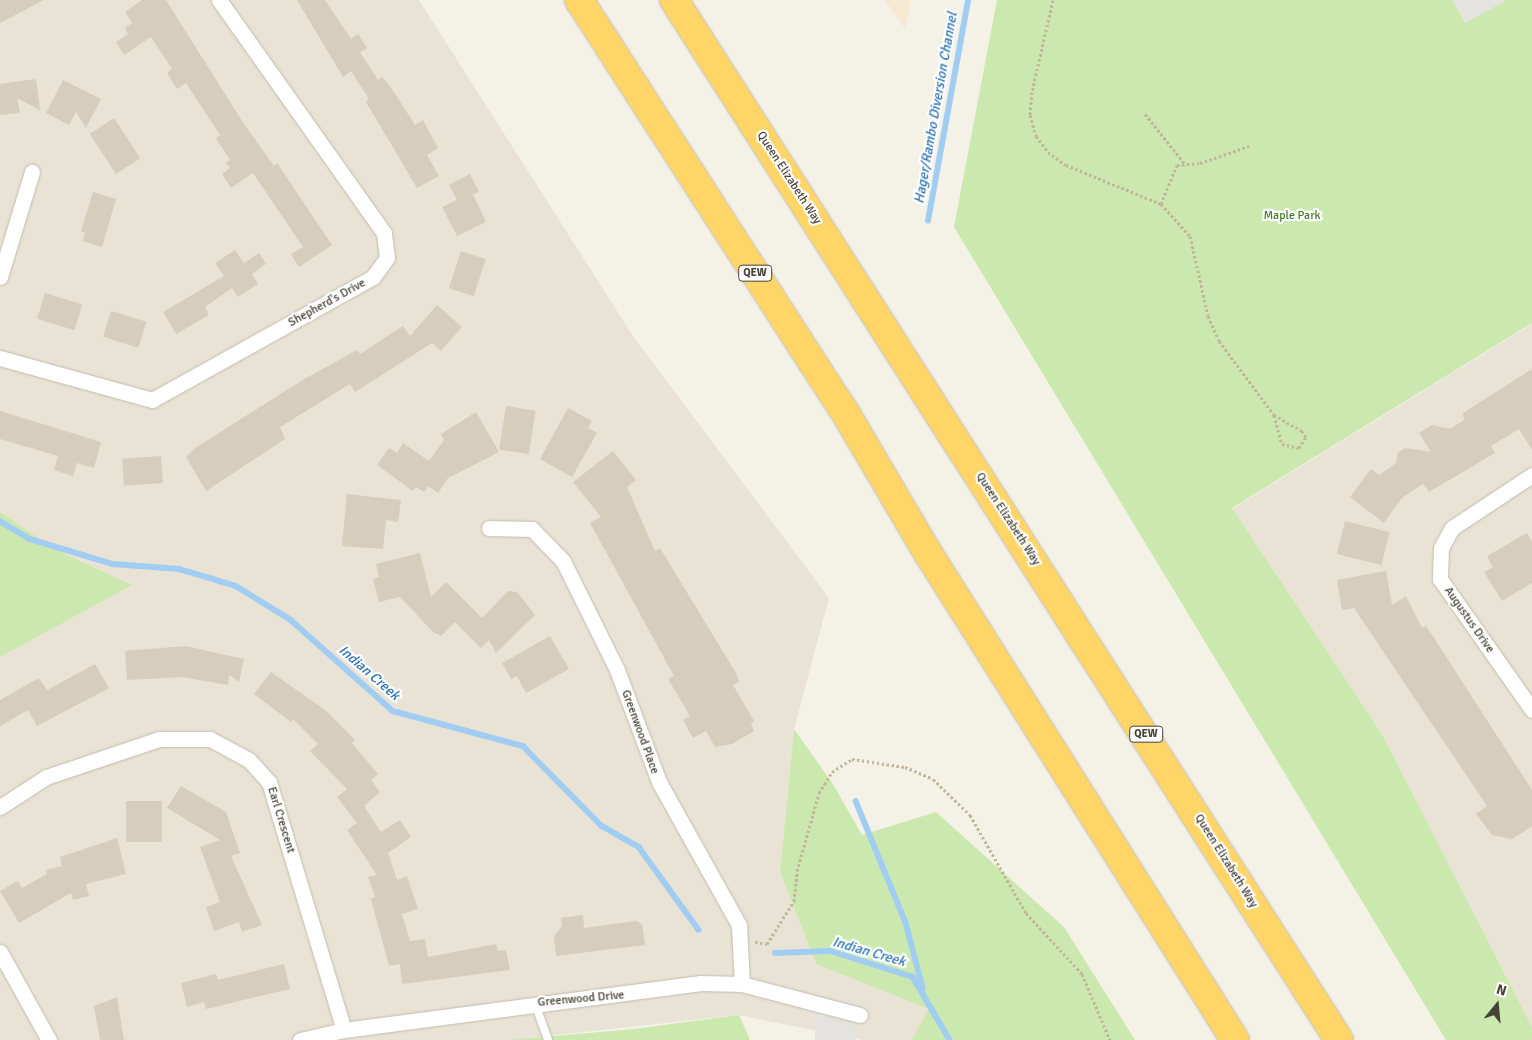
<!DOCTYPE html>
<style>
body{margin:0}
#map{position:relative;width:1532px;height:1040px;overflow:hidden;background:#f4f1e7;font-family:Signika,sans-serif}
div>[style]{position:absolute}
.residential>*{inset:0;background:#e8e3d5}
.commercial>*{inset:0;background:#f6e9d2}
.green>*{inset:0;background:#cbe9af}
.parking>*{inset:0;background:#e5e3df}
.stream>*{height:5.5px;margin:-2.75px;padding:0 2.75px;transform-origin:2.75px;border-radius:2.75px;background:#a2cdf2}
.building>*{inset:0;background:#d6cdbc;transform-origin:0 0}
.path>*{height:3px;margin-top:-1.5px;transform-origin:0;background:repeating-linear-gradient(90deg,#c1b69a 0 2.5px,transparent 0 5px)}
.roads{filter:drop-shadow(0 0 1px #c2bcac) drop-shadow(0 0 1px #c2bcac)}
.lane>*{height:8px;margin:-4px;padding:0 4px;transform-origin:4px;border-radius:4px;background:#fff}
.street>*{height:15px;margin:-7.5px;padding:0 7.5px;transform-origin:7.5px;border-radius:7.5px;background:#fff}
.highway>*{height:28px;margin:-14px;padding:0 14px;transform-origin:14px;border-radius:14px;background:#ffd567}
span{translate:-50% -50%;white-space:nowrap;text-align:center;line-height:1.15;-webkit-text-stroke:4.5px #fff;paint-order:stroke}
.shield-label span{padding:1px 4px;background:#fff;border:1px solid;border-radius:4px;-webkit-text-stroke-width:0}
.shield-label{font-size:11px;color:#474136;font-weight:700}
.street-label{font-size:12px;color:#474136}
.park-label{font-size:12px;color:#427a28}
.water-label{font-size:14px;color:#2d74b5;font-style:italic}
.north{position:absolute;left:1472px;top:980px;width:50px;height:50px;-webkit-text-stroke:4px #fff;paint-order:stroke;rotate:17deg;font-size:14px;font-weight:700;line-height:20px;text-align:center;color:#474136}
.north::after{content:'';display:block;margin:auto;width:18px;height:22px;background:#474136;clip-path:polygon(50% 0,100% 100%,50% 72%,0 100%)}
</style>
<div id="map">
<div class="residential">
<i style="clip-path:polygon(0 0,419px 0,633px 336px,829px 598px,794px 729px,780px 872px,816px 964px,930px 1009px,912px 1040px,863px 1040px,739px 1015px,511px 1040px,0 1040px)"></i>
<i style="clip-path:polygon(1532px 324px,1532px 1027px,1382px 734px,1232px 509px)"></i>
</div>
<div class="commercial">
<i style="clip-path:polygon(885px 0,911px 0,905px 29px)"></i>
</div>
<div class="green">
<i style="clip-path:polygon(997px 0,1532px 0,1532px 323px,1232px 508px,1382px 734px,1532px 1027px,1532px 1040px,1446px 1040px,954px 227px)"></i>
<i style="clip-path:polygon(0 512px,56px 550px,132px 585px,0 657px)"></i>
<i style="clip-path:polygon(794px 729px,833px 784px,862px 835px,936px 812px,1064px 927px,1135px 1040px,912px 1040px,929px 1009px,816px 964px,780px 872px)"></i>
<i style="clip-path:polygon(739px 1015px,750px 1040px,507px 1040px,634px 1029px)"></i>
</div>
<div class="parking">
<i style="clip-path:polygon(1452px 0,1507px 0,1465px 23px)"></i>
<i style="clip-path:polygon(814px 995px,857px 1003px,855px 1040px,815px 1040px)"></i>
</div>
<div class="stream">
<i style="left:928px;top:221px;width:225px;rotate:-79.7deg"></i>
<i style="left:0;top:521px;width:35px;rotate:31deg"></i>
<i style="left:30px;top:539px;width:87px;rotate:16.8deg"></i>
<i style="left:113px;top:564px;width:66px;rotate:4.3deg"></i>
<i style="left:179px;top:569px;width:59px;rotate:16.6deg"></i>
<i style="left:236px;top:586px;width:65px;rotate:31.7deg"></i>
<i style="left:291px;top:620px;width:137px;rotate:41.7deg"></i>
<i style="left:393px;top:711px;width:135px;rotate:15.1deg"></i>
<i style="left:523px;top:746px;width:112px;rotate:45.4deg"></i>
<i style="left:602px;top:826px;width:43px;rotate:29.6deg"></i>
<i style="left:639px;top:847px;width:102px;rotate:54.1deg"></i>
<i style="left:856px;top:801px;width:132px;rotate:67.7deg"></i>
<i style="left:906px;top:923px;width:67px;rotate:75.3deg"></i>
<i style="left:775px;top:953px;width:56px;rotate:-2deg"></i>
<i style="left:831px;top:951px;width:86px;rotate:17.6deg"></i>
<i style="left:913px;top:977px;width:73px;rotate:59.6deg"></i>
</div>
<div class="building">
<i style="clip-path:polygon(0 0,44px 0,0 23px)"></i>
<i style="clip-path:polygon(142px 0,166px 0,242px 121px,274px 166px,277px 163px,332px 245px,299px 267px,291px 254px,303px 247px,253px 173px,231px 188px,222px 174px,230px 168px,226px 163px,230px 160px,216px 138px,220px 135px,186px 83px,177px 89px,167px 73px,172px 69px,151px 37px,124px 55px,116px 42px,128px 34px,125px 28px,132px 23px,125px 12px)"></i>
<i style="clip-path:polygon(297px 0,325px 0,351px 39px,358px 34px,367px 48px,360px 52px,378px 80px,382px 77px,390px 86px,415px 125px,423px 120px,438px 148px,427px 155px,439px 176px,417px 188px,366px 102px,369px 99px,351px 71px,343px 77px)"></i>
<i style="clip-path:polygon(36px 79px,40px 110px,17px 98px,20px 113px,0 115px,0 84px)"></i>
<i style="clip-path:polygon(63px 80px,101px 99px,86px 128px,76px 112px,69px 125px,46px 113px)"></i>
<i style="left:114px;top:118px;width:48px;height:29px;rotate:57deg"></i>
<i style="clip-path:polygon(470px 174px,479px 192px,473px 194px,486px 222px,457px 236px,442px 207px,457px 200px,449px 185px)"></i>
<i style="clip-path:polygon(93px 192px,116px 199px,102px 247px,83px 241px,85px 233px,81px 231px)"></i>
<i style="clip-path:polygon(235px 250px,244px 263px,259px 253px,266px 264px,252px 274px,258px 284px,238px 297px,232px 288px,205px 307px,209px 315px,176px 334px,163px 312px,224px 276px,215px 263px)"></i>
<i style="left:461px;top:251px;width:26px;height:39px;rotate:18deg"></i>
<i style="left:45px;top:293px;width:39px;height:27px;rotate:17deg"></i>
<i style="clip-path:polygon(437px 305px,462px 327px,441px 351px,432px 343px,355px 392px,350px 384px,280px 427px,285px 439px,206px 491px,186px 457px,195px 448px,306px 378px,357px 350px,360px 354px,403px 326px,410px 336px)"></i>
<i style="left:111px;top:311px;width:37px;height:27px;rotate:17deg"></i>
<i style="clip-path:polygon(1532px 369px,1532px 450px,1519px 429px,1491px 446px,1495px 453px,1429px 492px,1423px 484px,1402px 498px,1384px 523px,1350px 497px,1371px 469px,1379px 475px,1396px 463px,1398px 453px,1405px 448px,1431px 452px,1419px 433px,1432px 425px,1450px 429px,1464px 420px,1463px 413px)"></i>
<i style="left:506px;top:406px;width:30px;height:44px;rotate:9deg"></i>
<i style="clip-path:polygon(568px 408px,592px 421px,588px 428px,597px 433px,572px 477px,540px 459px)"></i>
<i style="clip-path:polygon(0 411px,101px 442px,94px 468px,77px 463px,73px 476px,54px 470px,58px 456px,0 439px)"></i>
<i style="clip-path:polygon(476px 412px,499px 452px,448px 478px,438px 493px,428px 486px,424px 492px,416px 487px,413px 491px,377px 465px,389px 448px,397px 453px,403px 443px,429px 461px,444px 440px,441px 434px)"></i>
<i style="clip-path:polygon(613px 451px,636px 480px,627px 487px,655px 551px,660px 548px,736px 673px,739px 682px,733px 685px,754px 721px,751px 724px,754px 731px,732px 744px,715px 747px,706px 731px,693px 738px,683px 720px,690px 716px,668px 679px,674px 676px,590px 523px,601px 517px,573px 482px)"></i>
<i style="left:161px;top:456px;width:27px;height:39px;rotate:86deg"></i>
<i style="clip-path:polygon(347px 494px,401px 500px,398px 522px,386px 520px,383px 549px,342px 546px)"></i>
<i style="left:1345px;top:521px;width:46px;height:34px;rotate:14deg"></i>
<i style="clip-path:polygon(1527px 533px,1532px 542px,1532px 583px,1502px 601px,1484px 572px,1493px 567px,1487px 556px)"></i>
<i style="clip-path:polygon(420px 553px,431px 597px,446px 582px,482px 618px,508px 591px,517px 592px,535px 615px,496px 653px,489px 640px,481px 648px,455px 622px,441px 636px,433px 632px,400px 597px,379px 602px,373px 579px,379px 577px,376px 564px)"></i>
<i style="clip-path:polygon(1386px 571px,1392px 605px,1406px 596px,1422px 628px,1426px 626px,1436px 641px,1532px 790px,1532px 826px,1512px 839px,1492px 835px,1476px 814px,1487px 806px,1354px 608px,1342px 610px,1337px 580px)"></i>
<i style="clip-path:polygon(550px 636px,569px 669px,526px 693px,517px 676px,511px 679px,502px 663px)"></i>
<i style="clip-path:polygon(186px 646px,244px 659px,239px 682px,229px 675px,228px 685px,182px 677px,127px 680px,125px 651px)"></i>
<i style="clip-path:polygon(95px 664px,109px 688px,37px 726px,28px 710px,0 726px,0 700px,39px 678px,47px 690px)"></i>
<i style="clip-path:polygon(271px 672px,325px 710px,355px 740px,352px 743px,378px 774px,371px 780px,380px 792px,364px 806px,381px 832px,400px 820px,411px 837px,388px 853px,397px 880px,407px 876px,418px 909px,402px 914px,410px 941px,425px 939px,428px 957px,496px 944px,498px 951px,506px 950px,510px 970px,402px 984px,400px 964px,389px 966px,371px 899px,375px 897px,368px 877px,377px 875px,347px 830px,357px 823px,337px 797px,347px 789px,310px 751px,318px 744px,293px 719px,291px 722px,254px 694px)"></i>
<i style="clip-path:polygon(181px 786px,226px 812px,240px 853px,231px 856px,262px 925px,242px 932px,239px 922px,214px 931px,206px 907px,220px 902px,200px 847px,220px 840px,167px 808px)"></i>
<i style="left:126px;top:801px;width:36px;height:41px"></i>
<i style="clip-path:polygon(117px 838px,126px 874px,86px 884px,89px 896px,73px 900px,71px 893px,19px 923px,0 891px,18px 881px,22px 888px,47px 874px,46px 870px,62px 866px,60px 857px)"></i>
<i style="clip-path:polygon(583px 915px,584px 928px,636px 921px,642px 924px,645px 945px,556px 956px,554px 936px,562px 926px,561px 918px)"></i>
<i style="clip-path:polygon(284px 964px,290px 989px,206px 1009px,204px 1002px,187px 1007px,181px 983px,216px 974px,218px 980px)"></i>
<i style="clip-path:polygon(117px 997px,124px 1040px,100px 1040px,94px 1006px)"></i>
</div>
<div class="path">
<i style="left:1053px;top:0;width:94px;rotate:102.9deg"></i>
<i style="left:1032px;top:92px;width:23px;rotate:95deg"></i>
<i style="left:1030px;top:115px;width:22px;rotate:74deg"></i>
<i style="left:1036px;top:136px;width:20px;rotate:53deg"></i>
<i style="left:1048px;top:152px;width:22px;rotate:36deg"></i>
<i style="left:1066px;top:165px;width:103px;rotate:22.3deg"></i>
<i style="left:1161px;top:204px;width:43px;rotate:47.8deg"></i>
<i style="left:1190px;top:236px;width:82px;rotate:77.3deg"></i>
<i style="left:1208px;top:316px;width:27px;rotate:66deg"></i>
<i style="left:1219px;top:341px;width:92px;rotate:53.4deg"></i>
<i style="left:1274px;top:415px;width:30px;rotate:75deg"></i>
<i style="left:1282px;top:444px;width:17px;rotate:13deg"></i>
<i style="left:1299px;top:448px;width:13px;rotate:-58deg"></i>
<i style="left:1306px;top:437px;width:7px;rotate:-124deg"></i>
<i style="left:1302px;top:431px;width:32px;rotate:-150deg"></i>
<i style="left:1145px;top:114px;width:64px;rotate:51.3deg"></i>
<i style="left:1161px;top:204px;width:42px;rotate:-67.7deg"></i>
<i style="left:1177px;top:165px;width:23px;rotate:-5deg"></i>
<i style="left:1200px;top:163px;width:52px;rotate:-19.1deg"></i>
<i style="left:755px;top:942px;width:12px;rotate:9deg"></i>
<i style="left:767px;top:944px;width:51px;rotate:-57.9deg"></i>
<i style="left:794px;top:901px;width:30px;rotate:-84deg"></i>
<i style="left:797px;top:871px;width:81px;rotate:-74.2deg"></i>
<i style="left:819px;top:793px;width:25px;rotate:-58deg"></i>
<i style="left:832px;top:772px;width:24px;rotate:-33deg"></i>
<i style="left:852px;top:759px;width:54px;rotate:8.6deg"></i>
<i style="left:905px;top:767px;width:30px;rotate:23deg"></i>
<i style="left:933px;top:779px;width:52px;rotate:44.2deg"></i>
<i style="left:970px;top:815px;width:113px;rotate:60.3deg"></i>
<i style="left:1026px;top:913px;width:83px;rotate:47.4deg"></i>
<i style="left:1082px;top:974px;width:72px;rotate:67deg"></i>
</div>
<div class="roads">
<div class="lane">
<i style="left:535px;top:1004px;width:38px;rotate:70deg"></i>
</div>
<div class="street">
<i style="left:0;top:277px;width:110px;rotate:-73.1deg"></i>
<i style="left:0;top:358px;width:158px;rotate:15.4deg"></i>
<i style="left:152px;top:400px;width:253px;rotate:-29.1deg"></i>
<i style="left:373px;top:277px;width:24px;rotate:-54deg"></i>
<i style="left:387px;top:258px;width:25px;rotate:-97deg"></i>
<i style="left:384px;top:233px;width:286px;rotate:-125.3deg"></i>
<i style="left:1532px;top:475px;width:96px;rotate:146.5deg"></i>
<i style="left:1452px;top:528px;width:23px;rotate:119deg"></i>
<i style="left:1441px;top:548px;width:31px;rotate:92deg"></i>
<i style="left:1440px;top:579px;width:160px;rotate:54.9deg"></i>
<i style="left:489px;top:528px;width:43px;rotate:1.3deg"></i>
<i style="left:532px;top:529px;width:45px;rotate:45.9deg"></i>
<i style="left:563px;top:561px;width:122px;rotate:63.6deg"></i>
<i style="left:617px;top:670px;width:120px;rotate:69.4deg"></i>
<i style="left:659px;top:782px;width:164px;rotate:60.8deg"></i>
<i style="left:739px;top:925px;width:59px;rotate:87.1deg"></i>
<i style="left:0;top:807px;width:55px;rotate:-33.1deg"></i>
<i style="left:46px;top:777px;width:119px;rotate:-18.6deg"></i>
<i style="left:159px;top:739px;width:51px"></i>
<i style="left:210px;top:739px;width:44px;rotate:28.3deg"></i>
<i style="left:249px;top:760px;width:30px;rotate:48deg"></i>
<i style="left:269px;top:782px;width:259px;rotate:73.2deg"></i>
<i style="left:0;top:952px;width:101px;rotate:60.9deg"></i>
<i style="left:300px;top:1040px;width:45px;rotate:-12.8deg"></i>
<i style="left:344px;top:1030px;width:360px;rotate:-7.5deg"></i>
<i style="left:701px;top:983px;width:41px;rotate:1.4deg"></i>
<i style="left:742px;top:984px;width:122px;rotate:14.7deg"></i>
</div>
<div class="highway">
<i style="left:579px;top:0;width:487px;rotate:57.2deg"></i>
<i style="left:843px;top:409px;width:164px;rotate:59.5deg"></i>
<i style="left:926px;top:550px;width:579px;rotate:57.76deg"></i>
<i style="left:674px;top:0;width:1234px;rotate:57.4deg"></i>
</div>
</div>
<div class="shield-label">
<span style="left:755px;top:273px">QEW</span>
<span style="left:1146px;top:734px">QEW</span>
</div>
<div class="street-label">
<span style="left:789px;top:178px;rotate:57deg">Queen Elizabeth Way</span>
<span style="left:327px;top:303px;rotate:-29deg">Shepherd's Drive</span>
<span style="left:1008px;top:519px;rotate:57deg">Queen Elizabeth Way</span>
<span style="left:1469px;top:620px;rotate:55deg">Augustus Drive</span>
<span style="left:640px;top:732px;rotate:70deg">Greenwood Place</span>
<span style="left:281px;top:820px;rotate:73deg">Earl Crescent</span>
<span style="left:1226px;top:861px;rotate:58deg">Queen Elizabeth Way</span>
<span style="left:581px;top:999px;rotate:-5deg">Greenwood Drive</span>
</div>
<div class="park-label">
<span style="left:1292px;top:216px">Maple Park</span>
</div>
<div class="water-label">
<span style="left:936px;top:108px;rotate:-80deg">Hager/Rambo Diversion Channel</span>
<span style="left:369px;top:673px;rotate:41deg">Indian Creek</span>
<span style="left:869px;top:952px;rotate:16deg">Indian Creek</span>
</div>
<div class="north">N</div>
</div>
